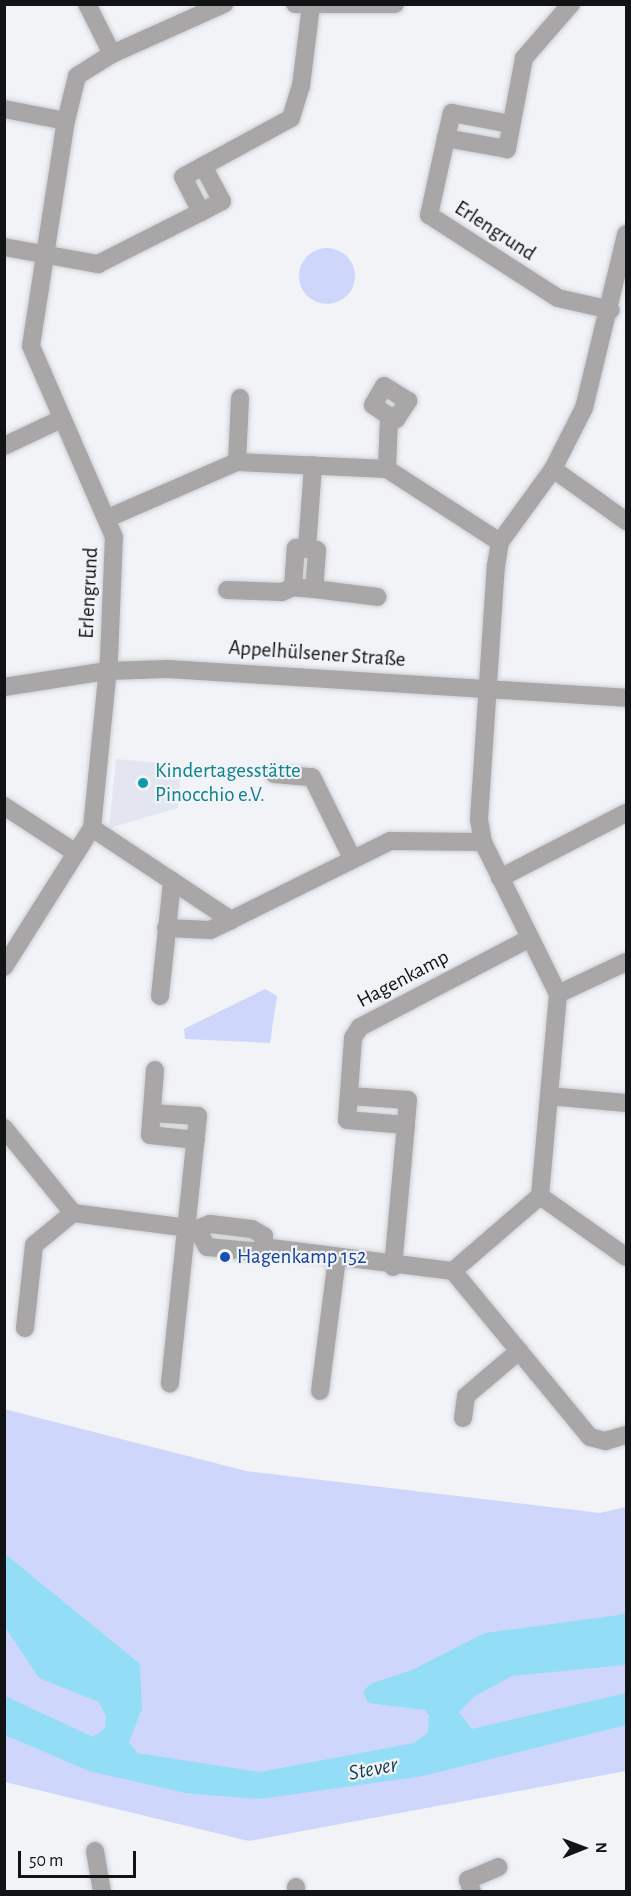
<!DOCTYPE html>
<meta charset="utf-8">
<style>
body{margin:0}
#map{position:relative;width:631px;height:1896px;overflow:hidden;background:#f1f3f7;font-family:"Alegreya Sans",sans-serif}
div>[style]{position:absolute}
.built>*{inset:0;background:#e3e6f0}
.green>*{inset:0;background:#ced6fb}
.round{border-radius:50%}
.water>*{inset:0;background:#93ddf6}
.roads{filter:drop-shadow(0 0 2px #cdcfd3) drop-shadow(0 0 2px #cdcfd3)}
.minor>*{height:18px;margin:-9px;padding:0 9px;transform-origin:9px;border-radius:9px;background:#a8a6a6}
.dots>*{width:16px;height:16px;translate:-50% -50%;box-sizing:border-box;border:3px solid #f1f3f7;border-radius:50%}
span{translate:-50% -50%;white-space:nowrap;text-align:center;line-height:1.15;-webkit-text-stroke:4.5px #f1f3f7;paint-order:stroke}
.street-label{font-size:21px;color:#121314}
.culture-label{font-size:21px;color:#0d838f}
.left{translate:0 -50%;text-align:left}
.transit-label{font-size:21px;color:#164399}
.water-label{font-size:22px;color:#133f4d;font-style:italic}
.frame{position:absolute;inset:0;border:6px solid #121314;pointer-events:none}
.north{position:absolute;left:553px;top:1818px;width:60px;height:60px;-webkit-text-stroke:4px #f1f3f7;paint-order:stroke;rotate:89deg;font-size:16px;font-weight:700;line-height:24px;text-align:center;color:#121314}
.north::after{content:'';display:block;margin:auto;width:21px;height:27px;background:#121314;clip-path:polygon(50% 0,100% 100%,50% 72%,0 100%)}
.scale{position:absolute;left:18px;top:1851px;width:118px;height:27px;box-sizing:border-box;border:3px solid #121314;border-top:0;padding-left:8px;font-size:18px;line-height:21px;white-space:nowrap;color:#121314;-webkit-text-stroke:4px #f1f3f7;paint-order:stroke}
</style>
<div id="map">
<div class="built">
<i style="clip-path:polygon(116px 759px,181px 765px,178px 808px,109px 828px)"></i>
</div>
<div class="green">
<i class="round" style="left:299px;top:248px;width:56px;height:56px"></i>
<i style="clip-path:polygon(265px 989px,277px 996px,270px 1043px,185px 1039px,184px 1029px)"></i>
<i style="clip-path:polygon(4px 1409px,246px 1471px,600px 1513px,626px 1507px,626px 1771px,249px 1841px,5px 1782px)"></i>
</div>
<div class="water">
<i style="clip-path:polygon(5px 1554px,140px 1664px,142px 1709px,129px 1742px,137px 1753px,260px 1772px,414px 1743px,428px 1733px,429px 1716px,425px 1710px,368px 1703px,363px 1692px,370px 1684px,412px 1670px,485px 1633px,626px 1614px,626px 1665px,512px 1676px,475px 1696px,459px 1712px,472px 1729px,626px 1693px,626px 1725px,423px 1776px,260px 1799px,185px 1793px,89px 1771px,5px 1735px,5px 1696px,93px 1737px,105px 1728px,106px 1717px,99px 1702px,39px 1678px,5px 1627px)"></i>
</div>
<div class="roads">
<div class="minor">
<i style="left:87px;top:4px;width:56px;rotate:63.4deg"></i>
<i style="left:295px;top:4px;width:100px"></i>
<i style="left:571px;top:4px;width:72px;rotate:131deg"></i>
<i style="left:524px;top:58px;width:93px;rotate:100.6deg"></i>
<i style="left:507px;top:149px;width:62px;rotate:-169.8deg"></i>
<i style="left:446px;top:138px;width:79px;rotate:102.4deg"></i>
<i style="left:429px;top:215px;width:153px;rotate:32.8deg"></i>
<i style="left:558px;top:298px;width:54px;rotate:12.8deg"></i>
<i style="left:4px;top:109px;width:63px;rotate:11deg"></i>
<i style="left:446px;top:138px;width:26px;rotate:-77deg"></i>
<i style="left:452px;top:113px;width:60px;rotate:10.6deg"></i>
<i style="left:203px;top:166px;width:40px;rotate:62deg"></i>
<i style="left:222px;top:201px;width:24px;rotate:152deg"></i>
<i style="left:201px;top:212px;width:39px;rotate:-117deg"></i>
<i style="left:183px;top:177px;width:123px;rotate:-28.6deg"></i>
<i style="left:291px;top:118px;width:34px;rotate:-73deg"></i>
<i style="left:301px;top:86px;width:81px;rotate:-82.9deg"></i>
<i style="left:4px;top:247px;width:96px;rotate:10.3deg"></i>
<i style="left:98px;top:264px;width:115px;rotate:-26.8deg"></i>
<i style="left:4px;top:446px;width:61px;rotate:-25.3deg"></i>
<i style="left:237px;top:462px;width:64px;rotate:-87.3deg"></i>
<i style="left:387px;top:469px;width:53px;rotate:-87.8deg"></i>
<i style="left:389px;top:416px;width:8px;rotate:23deg"></i>
<i style="left:396px;top:419px;width:22px;rotate:-56deg"></i>
<i style="left:408px;top:401px;width:28px;rotate:-148deg"></i>
<i style="left:384px;top:386px;width:22px;rotate:120deg"></i>
<i style="left:373px;top:405px;width:19px;rotate:35deg"></i>
<i style="left:553px;top:469px;width:90px;rotate:35.5deg"></i>
<i style="left:108px;top:518px;width:141px;rotate:-23.5deg"></i>
<i style="left:237px;top:462px;width:150px;rotate:2.7deg"></i>
<i style="left:387px;top:469px;width:135px;rotate:32.9deg"></i>
<i style="left:307px;top:549px;width:10px;rotate:6deg"></i>
<i style="left:317px;top:550px;width:39px;rotate:94deg"></i>
<i style="left:314px;top:589px;width:21px;rotate:-175deg"></i>
<i style="left:293px;top:587px;width:39px;rotate:-86deg"></i>
<i style="left:296px;top:548px;width:11px;rotate:5deg"></i>
<i style="left:307px;top:549px;width:84px;rotate:-85.9deg"></i>
<i style="left:314px;top:589px;width:64px;rotate:7.1deg"></i>
<i style="left:227px;top:590px;width:55px;rotate:2.1deg"></i>
<i style="left:282px;top:592px;width:12px;rotate:-24deg"></i>
<i style="left:4px;top:687px;width:103px;rotate:-8.9deg"></i>
<i style="left:106px;top:671px;width:62px;rotate:-1.8deg"></i>
<i style="left:168px;top:669px;width:459px;rotate:3.6deg"></i>
<i style="left:274px;top:774px;width:38px;rotate:5deg"></i>
<i style="left:312px;top:777px;width:90px;rotate:63.7deg"></i>
<i style="left:4px;top:806px;width:86px;rotate:33.1deg"></i>
<i style="left:92px;top:828px;width:167px;rotate:33.5deg"></i>
<i style="left:231px;top:920px;width:178px;rotate:-26.4deg"></i>
<i style="left:390px;top:841px;width:93px;rotate:0.6deg"></i>
<i style="left:500px;top:878px;width:142px;rotate:-27.3deg"></i>
<i style="left:166px;top:928px;width:44px;rotate:2.6deg"></i>
<i style="left:210px;top:930px;width:23px;rotate:-25deg"></i>
<i style="left:4px;top:967px;width:165px;rotate:-57.7deg"></i>
<i style="left:92px;top:828px;width:170px;rotate:-84.3deg"></i>
<i style="left:109px;top:659px;width:122px;rotate:-87.7deg"></i>
<i style="left:114px;top:537px;width:208px;rotate:-113.5deg"></i>
<i style="left:31px;top:346px;width:228px;rotate:-81.2deg"></i>
<i style="left:66px;top:121px;width:46px;rotate:-76.3deg"></i>
<i style="left:77px;top:76px;width:41px;rotate:-32.2deg"></i>
<i style="left:112px;top:54px;width:123px;rotate:-24.1deg"></i>
<i style="left:558px;top:994px;width:75px;rotate:-25.2deg"></i>
<i style="left:160px;top:996px;width:116px;rotate:-84deg"></i>
<i style="left:155px;top:1070px;width:65px;rotate:94.4deg"></i>
<i style="left:150px;top:1135px;width:46px;rotate:6.2deg"></i>
<i style="left:349px;top:1096px;width:59px;rotate:3.9deg"></i>
<i style="left:408px;top:1100px;width:25px;rotate:95deg"></i>
<i style="left:549px;top:1096px;width:77px;rotate:5.2deg"></i>
<i style="left:152px;top:1113px;width:46px;rotate:3.7deg"></i>
<i style="left:198px;top:1116px;width:269px;rotate:96deg"></i>
<i style="left:4px;top:1128px;width:109px;rotate:50.9deg"></i>
<i style="left:73px;top:1213px;width:125px;rotate:7.4deg"></i>
<i style="left:197px;top:1229px;width:14px;rotate:-21deg"></i>
<i style="left:210px;top:1224px;width:42px;rotate:6.8deg"></i>
<i style="left:252px;top:1229px;width:14px;rotate:30deg"></i>
<i style="left:264px;top:1236px;width:16px;rotate:97deg"></i>
<i style="left:262px;top:1252px;width:55px;rotate:-174.8deg"></i>
<i style="left:207px;top:1247px;width:21px;rotate:-119deg"></i>
<i style="left:540px;top:1196px;width:105px;rotate:35.3deg"></i>
<i style="left:263px;top:1247px;width:192px;rotate:7.2deg"></i>
<i style="left:453px;top:1271px;width:115px;rotate:-40.8deg"></i>
<i style="left:540px;top:1196px;width:203px;rotate:-84.9deg"></i>
<i style="left:558px;top:994px;width:169px;rotate:-116.3deg"></i>
<i style="left:483px;top:842px;width:23px;rotate:-100deg"></i>
<i style="left:479px;top:819px;width:254px;rotate:-86.2deg"></i>
<i style="left:496px;top:566px;width:24px;rotate:-81deg"></i>
<i style="left:500px;top:542px;width:90px;rotate:-54deg"></i>
<i style="left:553px;top:469px;width:68px;rotate:-63.1deg"></i>
<i style="left:584px;top:408px;width:179px;rotate:-76.4deg"></i>
<i style="left:393px;top:1267px;width:143px;rotate:-84.8deg"></i>
<i style="left:406px;top:1125px;width:59px;rotate:-175.2deg"></i>
<i style="left:347px;top:1120px;width:82px;rotate:-85.8deg"></i>
<i style="left:353px;top:1038px;width:13px;rotate:-58deg"></i>
<i style="left:360px;top:1027px;width:192px;rotate:-27.6deg"></i>
<i style="left:453px;top:1271px;width:215px;rotate:50.5deg"></i>
<i style="left:590px;top:1437px;width:16px;rotate:15deg"></i>
<i style="left:605px;top:1441px;width:22px;rotate:-16deg"></i>
<i style="left:25px;top:1328px;width:83px;rotate:-83.8deg"></i>
<i style="left:34px;top:1245px;width:50px;rotate:-39.4deg"></i>
<i style="left:320px;top:1391px;width:134px;rotate:-82.7deg"></i>
<i style="left:463px;top:1418px;width:22px;rotate:-82deg"></i>
<i style="left:466px;top:1396px;width:70px;rotate:-40.3deg"></i>
<i style="left:95px;top:1851px;width:42px;rotate:80.3deg"></i>
<i style="left:296px;top:1892px;width:5px;rotate:-90deg"></i>
<i style="left:472px;top:1892px;width:13px;rotate:-108deg"></i>
<i style="left:468px;top:1880px;width:33px;rotate:-23deg"></i>
</div>
</div>
<div class="dots">
<i style="left:143px;top:783px;background:#0f9aa8"></i>
<i style="left:225px;top:1257px;background:#1a4fb4"></i>
</div>
<div class="street-label">
<span style="left:495px;top:231px;rotate:33deg">Erlengrund</span>
<span style="left:89px;top:593px;rotate:-87deg">Erlengrund</span>
<span style="left:317px;top:654px;rotate:4deg">Appelhülsener Straße</span>
<span style="left:403px;top:979px;rotate:-28deg">Hagenkamp</span>
</div>
<div class="culture-label">
<span class="left" style="left:155px;top:783px">Kindertagesstätte<br>Pinocchio e.V.</span>
</div>
<div class="transit-label">
<span class="left" style="left:237px;top:1257px">Hagenkamp 152</span>
</div>
<div class="water-label">
<span style="left:373px;top:1769px;rotate:-11deg">Stever</span>
</div>
<div class="frame"></div>
<div class="north">N</div>
<div class="scale">50 m</div>
</div>
